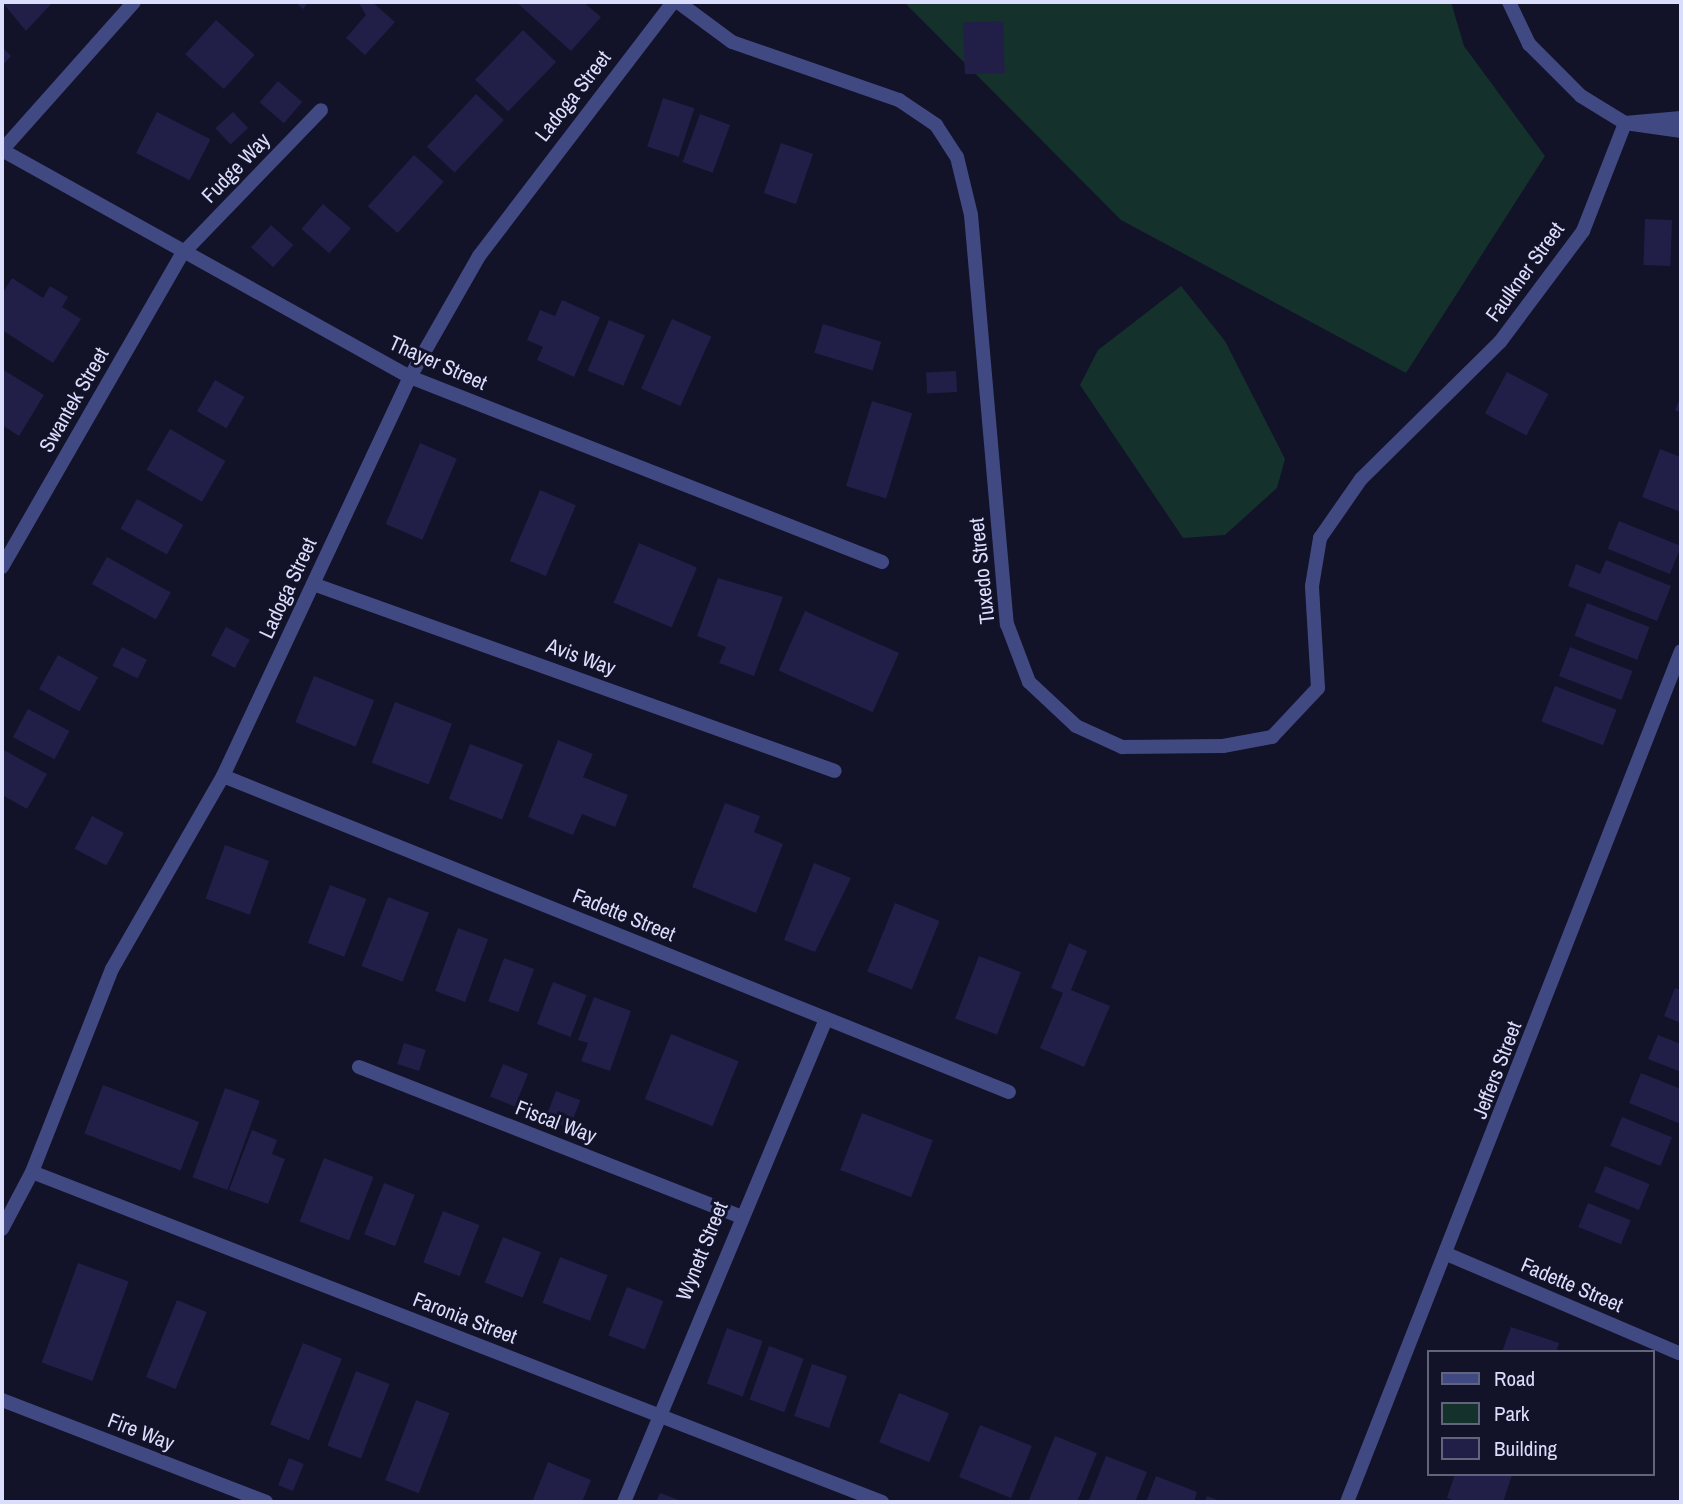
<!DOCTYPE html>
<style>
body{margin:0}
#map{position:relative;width:1683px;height:1504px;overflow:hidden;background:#121228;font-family:"Archivo Narrow",sans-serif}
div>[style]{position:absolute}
.green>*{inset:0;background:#15312c}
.building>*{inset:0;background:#211f47;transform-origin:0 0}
.service>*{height:14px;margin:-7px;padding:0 7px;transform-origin:7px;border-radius:7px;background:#414983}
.minor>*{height:14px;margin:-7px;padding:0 7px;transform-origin:7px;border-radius:7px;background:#414983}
.tertiary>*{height:14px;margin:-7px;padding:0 7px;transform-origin:7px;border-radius:7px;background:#414983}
span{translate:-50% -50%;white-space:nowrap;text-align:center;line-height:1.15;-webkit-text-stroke:6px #121228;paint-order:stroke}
.street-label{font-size:21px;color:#dbddfc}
.frame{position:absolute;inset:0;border:4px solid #dbddfc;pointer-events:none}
.legend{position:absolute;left:1427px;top:1350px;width:228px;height:126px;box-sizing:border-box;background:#121228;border:2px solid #62637d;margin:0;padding:9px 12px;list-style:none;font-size:21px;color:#dbddfc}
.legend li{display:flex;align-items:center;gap:14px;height:35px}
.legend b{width:35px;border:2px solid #62637d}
</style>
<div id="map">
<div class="green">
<i style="clip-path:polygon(904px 2px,1451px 2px,1464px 46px,1545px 156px,1406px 373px,1121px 220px)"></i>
<i style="clip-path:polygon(1181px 286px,1225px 341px,1285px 459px,1277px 488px,1225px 535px,1183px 538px,1080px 385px,1098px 350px)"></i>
</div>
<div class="building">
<i style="clip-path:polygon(2px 2px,53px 2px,26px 31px)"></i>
<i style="clip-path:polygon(295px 2px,309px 2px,303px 9px)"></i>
<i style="clip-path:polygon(358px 2px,372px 2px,395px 22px,365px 55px,346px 38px,366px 15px)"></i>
<i style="clip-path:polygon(516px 2px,583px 2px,601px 17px,571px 51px)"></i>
<i style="left:216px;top:20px;width:52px;height:46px;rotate:42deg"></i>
<i style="left:1003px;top:21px;width:52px;height:40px;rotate:88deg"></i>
<i style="left:523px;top:30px;width:46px;height:69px;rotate:44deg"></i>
<i style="clip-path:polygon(2px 47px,11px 56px,2px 66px)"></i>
<i style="left:278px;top:81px;width:32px;height:28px;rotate:41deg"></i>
<i style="left:476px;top:94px;width:38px;height:72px;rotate:43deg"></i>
<i style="left:663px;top:98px;width:33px;height:51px;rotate:18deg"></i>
<i style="left:157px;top:112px;width:60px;height:46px;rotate:27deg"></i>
<i style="left:233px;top:112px;width:22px;height:24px;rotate:47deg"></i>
<i style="left:700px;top:114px;width:32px;height:51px;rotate:20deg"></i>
<i style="left:781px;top:143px;width:34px;height:53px;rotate:19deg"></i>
<i style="left:414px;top:155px;width:40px;height:69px;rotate:42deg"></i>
<i style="left:323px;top:204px;width:37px;height:33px;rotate:41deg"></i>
<i style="left:1645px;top:219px;width:27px;height:46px;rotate:2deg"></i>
<i style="left:271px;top:225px;width:30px;height:30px;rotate:42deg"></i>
<i style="clip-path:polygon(12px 278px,43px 298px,50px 286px,68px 297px,62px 307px,81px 319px,53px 363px,2px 330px,2px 294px)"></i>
<i style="clip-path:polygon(562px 300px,600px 317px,574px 377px,537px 360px,543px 347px,527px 340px,540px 310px,555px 316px)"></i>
<i style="left:672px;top:319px;width:43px;height:76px;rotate:24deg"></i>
<i style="left:609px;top:320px;width:39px;height:55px;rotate:23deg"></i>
<i style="left:823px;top:324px;width:61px;height:30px;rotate:17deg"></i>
<i style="clip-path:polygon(2px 369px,44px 395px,19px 436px,2px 425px)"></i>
<i style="left:956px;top:371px;width:21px;height:30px;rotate:87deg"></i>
<i style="left:1507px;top:372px;width:47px;height:47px;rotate:28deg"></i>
<i style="left:215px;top:380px;width:34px;height:36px;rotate:30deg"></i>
<i style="clip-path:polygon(1681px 396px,1681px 413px,1675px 410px)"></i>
<i style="left:872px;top:401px;width:42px;height:89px;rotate:17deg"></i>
<i style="left:170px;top:429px;width:64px;height:47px;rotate:30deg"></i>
<i style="left:420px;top:443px;width:40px;height:88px;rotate:23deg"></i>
<i style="clip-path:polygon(1660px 449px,1681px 457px,1681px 512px,1642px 497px)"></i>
<i style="left:540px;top:490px;width:39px;height:77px;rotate:23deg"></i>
<i style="left:137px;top:499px;width:53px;height:34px;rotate:29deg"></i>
<i style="left:1619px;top:521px;width:67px;height:30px;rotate:22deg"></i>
<i style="left:639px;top:543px;width:63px;height:65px;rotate:23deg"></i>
<i style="left:107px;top:557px;width:73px;height:31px;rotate:29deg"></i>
<i style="clip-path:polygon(1606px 560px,1671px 586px,1657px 621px,1568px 586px,1576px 564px,1600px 574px)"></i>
<i style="clip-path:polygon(718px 578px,783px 597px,754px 676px,719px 663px,726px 647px,697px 636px)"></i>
<i style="left:1587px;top:603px;width:67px;height:35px;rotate:21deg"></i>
<i style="left:805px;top:611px;width:103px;height:65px;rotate:24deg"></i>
<i style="left:226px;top:627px;width:27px;height:32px;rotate:28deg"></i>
<i style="left:122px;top:647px;width:28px;height:21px;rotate:27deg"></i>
<i style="left:1570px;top:647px;width:67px;height:31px;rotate:21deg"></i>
<i style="left:58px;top:655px;width:46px;height:39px;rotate:29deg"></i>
<i style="left:314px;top:676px;width:65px;height:50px;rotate:22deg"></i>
<i style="left:1555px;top:686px;width:66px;height:38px;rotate:21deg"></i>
<i style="left:395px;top:702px;width:61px;height:65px;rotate:21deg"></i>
<i style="left:28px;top:709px;width:47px;height:32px;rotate:28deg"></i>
<i style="clip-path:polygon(558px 740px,593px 754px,583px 777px,628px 795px,615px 827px,582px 814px,573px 835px,528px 817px)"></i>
<i style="left:470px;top:744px;width:57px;height:59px;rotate:21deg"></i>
<i style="clip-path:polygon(2px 749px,47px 774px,27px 809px,2px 795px)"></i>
<i style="clip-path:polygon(725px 803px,760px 816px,754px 832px,783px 844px,756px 913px,692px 887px)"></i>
<i style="left:92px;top:816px;width:36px;height:37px;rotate:28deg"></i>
<i style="left:225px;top:845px;width:47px;height:57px;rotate:20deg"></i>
<i style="clip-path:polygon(814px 863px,851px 878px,815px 952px,784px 940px)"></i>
<i style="left:330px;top:885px;width:39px;height:62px;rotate:21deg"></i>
<i style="left:388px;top:897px;width:44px;height:74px;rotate:21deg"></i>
<i style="left:895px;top:903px;width:48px;height:74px;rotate:22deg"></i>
<i style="left:458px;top:928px;width:32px;height:67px;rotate:20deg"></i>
<i style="clip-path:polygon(1069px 943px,1087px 951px,1071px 990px,1110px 1006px,1084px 1067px,1040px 1048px,1063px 993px,1051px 988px)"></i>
<i style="left:979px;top:956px;width:45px;height:67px;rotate:21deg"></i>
<i style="left:504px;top:958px;width:32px;height:46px;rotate:20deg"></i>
<i style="left:553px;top:982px;width:36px;height:45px;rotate:21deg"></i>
<i style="clip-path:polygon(1675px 988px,1681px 990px,1681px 1023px,1664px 1016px)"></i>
<i style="clip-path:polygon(594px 997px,631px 1011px,610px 1071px,581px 1061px,588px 1043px,578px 1040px)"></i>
<i style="left:671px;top:1034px;width:73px;height:70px;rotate:22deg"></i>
<i style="clip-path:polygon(1658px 1035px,1681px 1044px,1681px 1072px,1648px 1059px)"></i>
<i style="left:404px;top:1043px;width:23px;height:22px;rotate:18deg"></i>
<i style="left:503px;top:1064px;width:27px;height:35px;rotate:22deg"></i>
<i style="clip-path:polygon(1641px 1073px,1681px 1089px,1681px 1124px,1629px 1103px)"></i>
<i style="left:103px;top:1085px;width:103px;height:52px;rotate:21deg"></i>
<i style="left:225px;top:1088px;width:37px;height:95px;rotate:20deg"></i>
<i style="left:556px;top:1091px;width:26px;height:30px;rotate:21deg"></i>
<i style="left:862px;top:1113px;width:76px;height:61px;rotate:21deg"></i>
<i style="left:1622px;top:1117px;width:54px;height:31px;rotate:22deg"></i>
<i style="clip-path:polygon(252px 1130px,277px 1140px,272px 1154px,285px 1159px,268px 1204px,229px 1190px)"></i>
<i style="left:324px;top:1158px;width:53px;height:68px;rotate:21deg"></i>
<i style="left:1605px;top:1166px;width:48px;height:28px;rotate:22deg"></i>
<i style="left:384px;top:1183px;width:33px;height:55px;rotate:21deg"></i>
<i style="left:1588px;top:1203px;width:46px;height:26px;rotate:22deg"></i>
<i style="left:443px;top:1211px;width:39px;height:55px;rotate:21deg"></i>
<i style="left:503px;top:1237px;width:41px;height:49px;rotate:22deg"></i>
<i style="left:560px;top:1257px;width:51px;height:49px;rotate:21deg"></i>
<i style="left:78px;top:1263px;width:54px;height:106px;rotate:20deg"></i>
<i style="left:627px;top:1287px;width:39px;height:52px;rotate:21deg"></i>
<i style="left:177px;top:1300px;width:32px;height:83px;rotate:22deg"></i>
<i style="clip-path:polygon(1511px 1327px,1559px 1343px,1556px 1352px,1502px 1352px)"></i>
<i style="left:727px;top:1328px;width:38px;height:59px;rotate:20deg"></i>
<i style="left:303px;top:1343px;width:42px;height:88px;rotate:22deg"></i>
<i style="left:769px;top:1346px;width:37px;height:57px;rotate:20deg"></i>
<i style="left:812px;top:1364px;width:37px;height:55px;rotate:19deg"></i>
<i style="left:356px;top:1371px;width:36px;height:80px;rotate:21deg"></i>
<i style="left:899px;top:1393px;width:54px;height:53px;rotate:22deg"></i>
<i style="left:416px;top:1400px;width:36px;height:86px;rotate:21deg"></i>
<i style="left:980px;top:1425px;width:56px;height:56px;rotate:22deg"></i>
<i style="clip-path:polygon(1055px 1436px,1097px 1453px,1077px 1502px,1028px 1502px)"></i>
<i style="clip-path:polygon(1106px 1456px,1147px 1472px,1135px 1502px,1088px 1502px)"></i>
<i style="left:289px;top:1458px;width:16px;height:29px;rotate:22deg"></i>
<i style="clip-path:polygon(548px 1462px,591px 1480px,582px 1502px,532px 1502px)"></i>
<i style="clip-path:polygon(1455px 1474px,1509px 1474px,1512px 1475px,1503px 1502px,1458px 1502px,1447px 1498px)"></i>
<i style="clip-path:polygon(1156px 1476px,1197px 1492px,1194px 1502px,1146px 1502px)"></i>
<i style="clip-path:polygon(660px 1493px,684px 1502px,656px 1502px)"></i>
<i style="clip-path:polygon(1207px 1496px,1223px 1502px,1205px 1502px)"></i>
</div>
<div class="service">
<i style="left:182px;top:254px;width:200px;rotate:-46deg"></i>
<i style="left:313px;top:584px;width:554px;rotate:19.71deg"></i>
<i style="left:359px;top:1067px;width:408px;rotate:21.4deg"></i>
<i style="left:2px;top:1400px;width:283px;rotate:21.1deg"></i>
</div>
<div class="minor">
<i style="left:134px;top:2px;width:198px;rotate:131.7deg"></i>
<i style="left:2px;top:150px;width:467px;rotate:29.1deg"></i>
<i style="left:410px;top:377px;width:507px;rotate:21.4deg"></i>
<i style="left:678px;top:2px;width:67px;rotate:36.5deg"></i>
<i style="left:732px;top:42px;width:177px;rotate:19.2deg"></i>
<i style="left:899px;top:100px;width:45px;rotate:34deg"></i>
<i style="left:936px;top:125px;width:38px;rotate:57deg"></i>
<i style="left:957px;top:157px;width:60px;rotate:76.4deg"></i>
<i style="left:971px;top:215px;width:411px;rotate:85deg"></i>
<i style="left:1007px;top:624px;width:62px;rotate:69.2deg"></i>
<i style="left:1029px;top:682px;width:64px;rotate:43.1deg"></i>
<i style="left:1076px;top:726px;width:51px;rotate:24.5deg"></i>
<i style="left:1122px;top:747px;width:101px;rotate:-0.6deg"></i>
<i style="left:1223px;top:746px;width:50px;rotate:-10.4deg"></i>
<i style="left:1272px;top:737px;width:67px;rotate:-46.8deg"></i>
<i style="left:1318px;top:688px;width:102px;rotate:-93.4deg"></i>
<i style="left:1312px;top:586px;width:49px;rotate:-80.5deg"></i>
<i style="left:1320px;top:538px;width:72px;rotate:-55.2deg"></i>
<i style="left:1361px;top:479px;width:195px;rotate:-44.6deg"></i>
<i style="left:1500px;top:342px;width:139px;rotate:-53.2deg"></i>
<i style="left:1583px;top:231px;width:116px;rotate:-68.7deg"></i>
<i style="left:1625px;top:123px;width:56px;rotate:-5.1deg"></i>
<i style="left:2px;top:567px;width:361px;rotate:-60.1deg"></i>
<i style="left:223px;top:776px;width:847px;rotate:21.9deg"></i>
<i style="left:32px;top:1172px;width:218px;rotate:-68.5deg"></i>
<i style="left:112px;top:969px;width:223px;rotate:-60.1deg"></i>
<i style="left:223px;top:776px;width:441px;rotate:-64.9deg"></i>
<i style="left:410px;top:377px;width:139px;rotate:-60.3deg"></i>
<i style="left:479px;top:256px;width:320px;rotate:-52.6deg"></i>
<i style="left:1449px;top:1255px;width:250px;rotate:23.1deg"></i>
<i style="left:624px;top:1502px;width:524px;rotate:-67.3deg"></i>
</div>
<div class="tertiary">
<i style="left:1509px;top:2px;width:47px;rotate:64.5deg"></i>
<i style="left:1529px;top:44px;width:74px;rotate:45deg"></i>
<i style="left:1581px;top:96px;width:52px;rotate:31.5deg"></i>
<i style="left:1625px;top:123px;width:57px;rotate:8.1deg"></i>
<i style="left:2px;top:1229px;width:64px;rotate:-62.2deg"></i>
<i style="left:32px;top:1172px;width:912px;rotate:21.22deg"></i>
<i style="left:1347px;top:1502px;width:914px;rotate:-68.57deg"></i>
</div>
<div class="street-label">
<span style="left:573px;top:96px;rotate:-52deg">Ladoga Street</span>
<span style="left:236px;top:168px;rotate:-46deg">Fudge Way</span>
<span style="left:1525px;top:272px;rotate:-54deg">Faulkner Street</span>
<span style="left:438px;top:363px;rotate:24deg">Thayer Street</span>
<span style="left:74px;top:400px;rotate:-60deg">Swantek Street</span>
<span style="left:982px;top:571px;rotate:-96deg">Tuxedo Street</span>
<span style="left:288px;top:588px;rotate:-65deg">Ladoga Street</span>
<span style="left:581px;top:657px;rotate:20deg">Avis Way</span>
<span style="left:624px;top:915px;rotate:22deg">Fadette Street</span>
<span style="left:1497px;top:1070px;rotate:-69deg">Jeffers Street</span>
<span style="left:556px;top:1122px;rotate:21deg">Fiscal Way</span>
<span style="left:702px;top:1251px;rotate:-68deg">Wynett Street</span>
<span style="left:1572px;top:1285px;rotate:23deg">Fadette Street</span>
<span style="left:465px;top:1318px;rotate:21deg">Faronia Street</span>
<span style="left:141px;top:1432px;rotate:21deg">Fire Way</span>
</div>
<div class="frame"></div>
<ul class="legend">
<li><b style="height:9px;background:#414983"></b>Road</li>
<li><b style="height:19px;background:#15312c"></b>Park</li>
<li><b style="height:19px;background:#211f47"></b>Building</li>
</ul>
</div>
